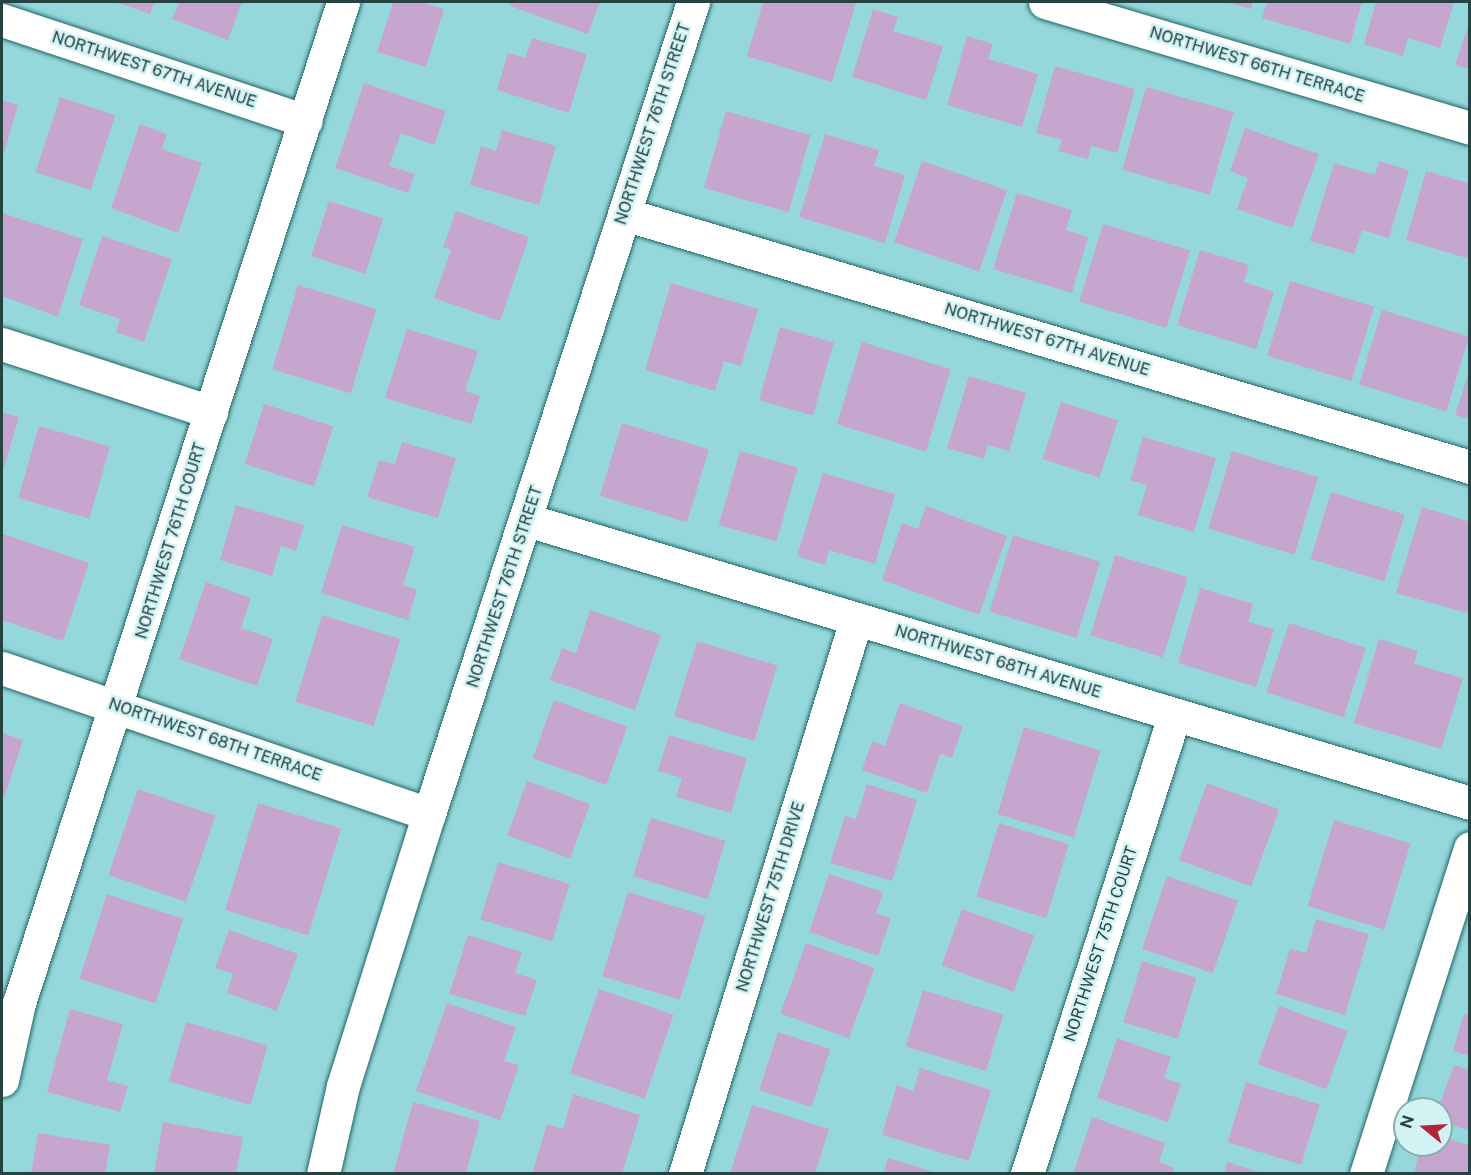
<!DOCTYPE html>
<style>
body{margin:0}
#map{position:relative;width:1471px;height:1175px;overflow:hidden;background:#95d8db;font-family:"Public Sans",sans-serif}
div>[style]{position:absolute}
.building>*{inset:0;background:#c6a6cf;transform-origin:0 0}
.roads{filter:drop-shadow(0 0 2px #1f6567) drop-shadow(0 0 2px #1f6567)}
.minor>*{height:33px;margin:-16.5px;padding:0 16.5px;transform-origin:16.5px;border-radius:16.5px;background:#fff}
span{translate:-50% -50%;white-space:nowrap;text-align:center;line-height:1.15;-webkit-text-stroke:5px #d2f2f3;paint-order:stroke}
.street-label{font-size:16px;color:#264243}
.frame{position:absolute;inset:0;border:3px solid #264243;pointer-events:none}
.north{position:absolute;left:1393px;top:1097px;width:60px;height:60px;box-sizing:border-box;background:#d2f2f3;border:2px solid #8dacad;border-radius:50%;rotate:288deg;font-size:16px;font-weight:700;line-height:24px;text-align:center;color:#264243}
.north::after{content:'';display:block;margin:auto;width:21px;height:27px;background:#b5233a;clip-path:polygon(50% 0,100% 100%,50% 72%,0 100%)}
</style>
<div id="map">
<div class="building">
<i style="clip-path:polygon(115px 2px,154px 2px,150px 14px)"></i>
<i style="clip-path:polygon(179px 2px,242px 2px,228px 40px,172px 19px)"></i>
<i style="clip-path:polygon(393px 2px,420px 2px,444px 9px,426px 67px,377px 52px)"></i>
<i style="clip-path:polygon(512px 2px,600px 2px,588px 34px,510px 6px)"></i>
<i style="clip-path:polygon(763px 2px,856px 3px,832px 82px,747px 56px)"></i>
<i style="clip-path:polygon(1225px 2px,1253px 2px,1251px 9px)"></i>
<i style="clip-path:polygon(1267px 2px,1362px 2px,1350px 44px,1262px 18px)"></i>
<i style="clip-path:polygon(1376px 2px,1454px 2px,1440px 48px,1408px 38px,1403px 56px,1364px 44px)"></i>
<i style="clip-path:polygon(873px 9px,898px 17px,893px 31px,943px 46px,926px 100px,852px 77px)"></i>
<i style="clip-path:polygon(1470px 20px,1470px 69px,1455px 65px)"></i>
<i style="clip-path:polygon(967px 36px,993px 44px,988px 59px,1038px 74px,1022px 127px,947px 105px)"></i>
<i style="clip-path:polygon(532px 38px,587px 54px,569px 113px,497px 90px,508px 53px,525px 58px)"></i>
<i style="clip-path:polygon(1055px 66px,1135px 89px,1117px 153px,1091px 146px,1088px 159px,1058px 151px,1062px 140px,1036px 133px)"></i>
<i style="clip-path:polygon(364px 83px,446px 111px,434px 145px,401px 133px,389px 166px,415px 174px,408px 193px,335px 168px)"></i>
<i style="left:1146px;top:87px;width:91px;height:86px;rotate:16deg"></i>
<i style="left:60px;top:97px;width:58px;height:79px;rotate:18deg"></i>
<i style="clip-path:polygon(2px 100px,18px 105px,2px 160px)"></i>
<i style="left:726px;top:111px;width:88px;height:80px;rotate:16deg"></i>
<i style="clip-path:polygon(140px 124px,167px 134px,162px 149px,202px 163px,178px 233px,111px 208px)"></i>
<i style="clip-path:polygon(1245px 128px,1319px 154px,1292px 228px,1237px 209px,1248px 178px,1230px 171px)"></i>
<i style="clip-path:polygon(502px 130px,556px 146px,539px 205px,470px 185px,481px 146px,496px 151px)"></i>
<i style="clip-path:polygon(825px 134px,879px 150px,874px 166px,905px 175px,885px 243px,799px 217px)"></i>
<i style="left:922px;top:161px;width:90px;height:86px;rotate:19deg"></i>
<i style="clip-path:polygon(1379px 161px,1409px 170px,1389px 238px,1362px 230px,1354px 254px,1310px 241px,1334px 163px,1375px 175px)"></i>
<i style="clip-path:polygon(1426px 171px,1468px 183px,1470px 259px,1406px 240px)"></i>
<i style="clip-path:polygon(1017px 193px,1072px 210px,1066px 230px,1088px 237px,1072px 293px,993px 269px)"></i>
<i style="left:329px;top:201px;width:57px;height:58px;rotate:18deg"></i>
<i style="clip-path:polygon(456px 211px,529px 237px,500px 321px,434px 298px,451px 250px,443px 247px)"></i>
<i style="clip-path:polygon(2px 213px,83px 239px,58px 317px,2px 296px)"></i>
<i style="left:1103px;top:224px;width:91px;height:81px;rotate:17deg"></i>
<i style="clip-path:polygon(102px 236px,172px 259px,144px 342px,116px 332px,120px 319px,79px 305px)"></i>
<i style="clip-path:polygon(1200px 250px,1249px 265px,1244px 282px,1274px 292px,1256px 349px,1177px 325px)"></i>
<i style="left:1290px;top:281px;width:88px;height:78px;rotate:17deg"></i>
<i style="clip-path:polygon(671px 283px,758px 309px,741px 366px,724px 361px,715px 391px,645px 370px)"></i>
<i style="left:298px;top:285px;width:82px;height:88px;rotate:17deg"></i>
<i style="left:1382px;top:310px;width:91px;height:78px;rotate:17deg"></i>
<i style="left:780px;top:327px;width:56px;height:76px;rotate:16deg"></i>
<i style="clip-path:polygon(407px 329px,478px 351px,465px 391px,480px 396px,471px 424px,385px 398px)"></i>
<i style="left:862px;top:342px;width:93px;height:86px;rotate:17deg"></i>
<i style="clip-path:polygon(1470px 369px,1470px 419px,1455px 415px)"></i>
<i style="clip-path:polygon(969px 376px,1026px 393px,1009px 451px,988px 445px,984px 459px,947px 448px)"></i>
<i style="left:1061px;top:402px;width:60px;height:60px;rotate:18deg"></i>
<i style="left:264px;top:404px;width:73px;height:63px;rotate:18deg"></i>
<i style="clip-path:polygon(2px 412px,19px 417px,2px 473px)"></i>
<i style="left:622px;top:423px;width:91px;height:76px;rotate:17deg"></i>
<i style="left:39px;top:426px;width:74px;height:75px;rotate:16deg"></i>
<i style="clip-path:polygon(1143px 437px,1216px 458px,1194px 532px,1138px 515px,1147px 485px,1130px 480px)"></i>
<i style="clip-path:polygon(402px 442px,456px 458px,438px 518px,367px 497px,379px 460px,395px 464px)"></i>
<i style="left:740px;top:451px;width:60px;height:77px;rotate:16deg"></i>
<i style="left:1232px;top:451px;width:90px;height:81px;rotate:17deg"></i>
<i style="clip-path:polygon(823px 473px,895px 494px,875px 564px,829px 550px,825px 565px,797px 556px)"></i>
<i style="left:1331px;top:492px;width:77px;height:70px;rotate:17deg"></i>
<i style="clip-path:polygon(236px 505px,304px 525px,296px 551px,281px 546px,272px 576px,220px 560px)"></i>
<i style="clip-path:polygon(926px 506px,1007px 536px,979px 615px,882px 580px,902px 523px,918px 529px)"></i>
<i style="clip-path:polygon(1422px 507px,1470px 522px,1470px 614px,1396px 593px)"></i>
<i style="clip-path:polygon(342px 525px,415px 547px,403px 585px,417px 590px,408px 620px,321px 593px)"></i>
<i style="clip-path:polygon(3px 534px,89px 563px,63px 641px,2px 620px)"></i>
<i style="left:1013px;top:535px;width:91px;height:80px;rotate:17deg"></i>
<i style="left:1115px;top:555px;width:76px;height:84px;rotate:17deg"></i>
<i style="clip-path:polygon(206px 582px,251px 598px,241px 628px,273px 639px,257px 686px,179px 659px)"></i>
<i style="clip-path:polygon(1200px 588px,1253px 604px,1248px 622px,1274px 629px,1256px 687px,1178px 663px)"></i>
<i style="clip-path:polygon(590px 610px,661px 635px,635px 710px,550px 680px,562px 648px,576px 653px)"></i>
<i style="left:322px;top:615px;width:82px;height:91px;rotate:17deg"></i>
<i style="left:1289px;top:623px;width:81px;height:73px;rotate:18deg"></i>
<i style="clip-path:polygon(1379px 639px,1418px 651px,1414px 664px,1463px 678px,1441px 749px,1354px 723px)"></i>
<i style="left:697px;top:641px;width:84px;height:79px;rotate:17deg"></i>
<i style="left:554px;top:700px;width:78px;height:62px;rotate:20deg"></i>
<i style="clip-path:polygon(900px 703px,963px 726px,952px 758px,940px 754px,927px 793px,862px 770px,872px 741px,885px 746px)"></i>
<i style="left:1024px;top:727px;width:80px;height:91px;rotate:17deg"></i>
<i style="clip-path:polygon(2px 733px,23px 740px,4px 798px,2px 797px)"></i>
<i style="clip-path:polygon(669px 735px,747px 758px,731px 813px,676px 797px,682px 778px,658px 771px)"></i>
<i style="left:527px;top:781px;width:67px;height:58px;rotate:20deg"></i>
<i style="left:1207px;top:783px;width:77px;height:82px;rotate:20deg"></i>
<i style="clip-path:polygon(867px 784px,917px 800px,892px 881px,830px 863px,845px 816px,856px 819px)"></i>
<i style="left:138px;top:789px;width:82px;height:91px;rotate:19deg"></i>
<i style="left:258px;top:803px;width:87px;height:112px;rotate:17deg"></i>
<i style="left:651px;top:818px;width:78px;height:61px;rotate:17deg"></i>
<i style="left:1334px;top:820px;width:80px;height:90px;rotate:17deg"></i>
<i style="left:999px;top:823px;width:73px;height:77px;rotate:17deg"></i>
<i style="left:498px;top:862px;width:75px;height:60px;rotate:17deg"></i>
<i style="clip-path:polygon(829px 874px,883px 892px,876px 913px,891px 918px,878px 956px,809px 932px)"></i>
<i style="left:1167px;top:876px;width:75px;height:77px;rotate:19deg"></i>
<i style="left:628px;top:892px;width:81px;height:88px;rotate:17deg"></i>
<i style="left:107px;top:894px;width:80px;height:89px;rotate:18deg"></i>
<i style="left:962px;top:909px;width:77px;height:60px;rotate:20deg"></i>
<i style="clip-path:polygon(1316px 919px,1369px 934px,1345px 1015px,1276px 994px,1290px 949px,1306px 953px)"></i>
<i style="clip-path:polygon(229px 930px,298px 954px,277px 1011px,227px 993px,233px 974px,215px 968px)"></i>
<i style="clip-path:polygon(468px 935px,522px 952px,515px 973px,537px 980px,525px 1016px,449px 994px)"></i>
<i style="left:806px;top:943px;width:73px;height:75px;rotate:20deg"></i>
<i style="left:1142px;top:961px;width:57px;height:64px;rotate:17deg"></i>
<i style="left:599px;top:989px;width:79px;height:89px;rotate:19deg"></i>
<i style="left:923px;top:990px;width:84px;height:59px;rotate:17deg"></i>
<i style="clip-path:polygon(447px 1003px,516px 1027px,504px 1061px,519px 1065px,500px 1120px,416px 1091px)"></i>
<i style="left:1279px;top:1006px;width:73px;height:62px;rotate:20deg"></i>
<i style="clip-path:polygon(70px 1009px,123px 1024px,107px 1080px,128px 1086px,120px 1112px,47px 1092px)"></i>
<i style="clip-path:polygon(1464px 1013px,1470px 1015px,1470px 1056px,1453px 1051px)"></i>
<i style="left:186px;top:1022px;width:85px;height:62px;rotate:16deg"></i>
<i style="left:778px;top:1032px;width:55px;height:61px;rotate:18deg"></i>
<i style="clip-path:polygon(1117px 1038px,1171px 1057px,1164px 1078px,1181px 1084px,1168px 1122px,1097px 1098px)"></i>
<i style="clip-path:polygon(1454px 1065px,1470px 1070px,1470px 1131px,1441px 1121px,1438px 1109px)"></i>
<i style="clip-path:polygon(920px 1068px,991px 1090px,969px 1161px,882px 1135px,897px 1085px,913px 1091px)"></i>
<i style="left:1246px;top:1082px;width:77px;height:63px;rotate:17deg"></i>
<i style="clip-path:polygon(573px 1094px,640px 1115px,622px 1174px,532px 1174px,547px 1124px,563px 1129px)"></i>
<i style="clip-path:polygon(413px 1102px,480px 1121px,466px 1174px,393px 1174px)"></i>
<i style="clip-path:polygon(752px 1105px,829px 1129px,815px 1174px,730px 1174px)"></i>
<i style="clip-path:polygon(1092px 1117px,1165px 1143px,1159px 1162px,1174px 1168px,1172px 1174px,1073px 1174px)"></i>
<i style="clip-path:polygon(163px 1122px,243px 1137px,236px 1174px,154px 1174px)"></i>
<i style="clip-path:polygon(38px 1133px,110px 1145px,105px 1174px,31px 1174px)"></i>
<i style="clip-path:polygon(1441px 1136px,1470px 1146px,1470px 1174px,1414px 1174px,1421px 1145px,1441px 1145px)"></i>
<i style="clip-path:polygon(888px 1158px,937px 1173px,937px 1174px,883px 1174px)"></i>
<i style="clip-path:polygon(1227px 1162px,1262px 1173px,1262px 1174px,1224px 1174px)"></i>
</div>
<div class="roads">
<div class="minor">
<i style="left:1045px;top:2px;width:443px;rotate:16.5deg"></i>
<i style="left:2px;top:20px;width:320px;rotate:18.4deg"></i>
<i style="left:624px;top:214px;width:883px;rotate:16.65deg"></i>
<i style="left:2px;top:344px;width:220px;rotate:18deg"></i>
<i style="left:527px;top:520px;width:985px;rotate:16.7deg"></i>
<i style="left:2px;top:668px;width:451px;rotate:18.9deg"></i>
<i style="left:2px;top:1080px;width:79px;rotate:-77.6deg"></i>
<i style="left:19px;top:1003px;width:1052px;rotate:-72.06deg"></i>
<i style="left:323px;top:1174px;width:90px;rotate:-77.2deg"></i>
<i style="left:343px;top:1086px;width:285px;rotate:-72.5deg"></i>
<i style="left:429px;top:814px;width:854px;rotate:-71.99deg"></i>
<i style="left:685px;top:1174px;width:580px;rotate:-72.85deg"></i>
<i style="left:1027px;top:1174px;width:482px;rotate:-72.2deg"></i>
<i style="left:1366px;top:1174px;width:342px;rotate:-72.3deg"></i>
</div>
</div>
<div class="street-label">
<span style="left:1257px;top:65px;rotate:17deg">NORTHWEST 66TH TERRACE</span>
<span style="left:154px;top:70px;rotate:18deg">NORTHWEST 67TH AVENUE</span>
<span style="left:653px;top:124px;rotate:-72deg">NORTHWEST 76TH STREET</span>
<span style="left:1047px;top:340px;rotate:17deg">NORTHWEST 67TH AVENUE</span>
<span style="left:171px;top:541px;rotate:-73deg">NORTHWEST 76TH COURT</span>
<span style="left:505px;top:587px;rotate:-72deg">NORTHWEST 76TH STREET</span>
<span style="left:998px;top:662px;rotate:17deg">NORTHWEST 68TH AVENUE</span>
<span style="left:215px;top:740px;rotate:19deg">NORTHWEST 68TH TERRACE</span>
<span style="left:771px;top:897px;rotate:-73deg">NORTHWEST 75TH DRIVE</span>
<span style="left:1101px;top:944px;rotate:-72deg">NORTHWEST 75TH COURT</span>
</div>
<div class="frame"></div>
<div class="north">N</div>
</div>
